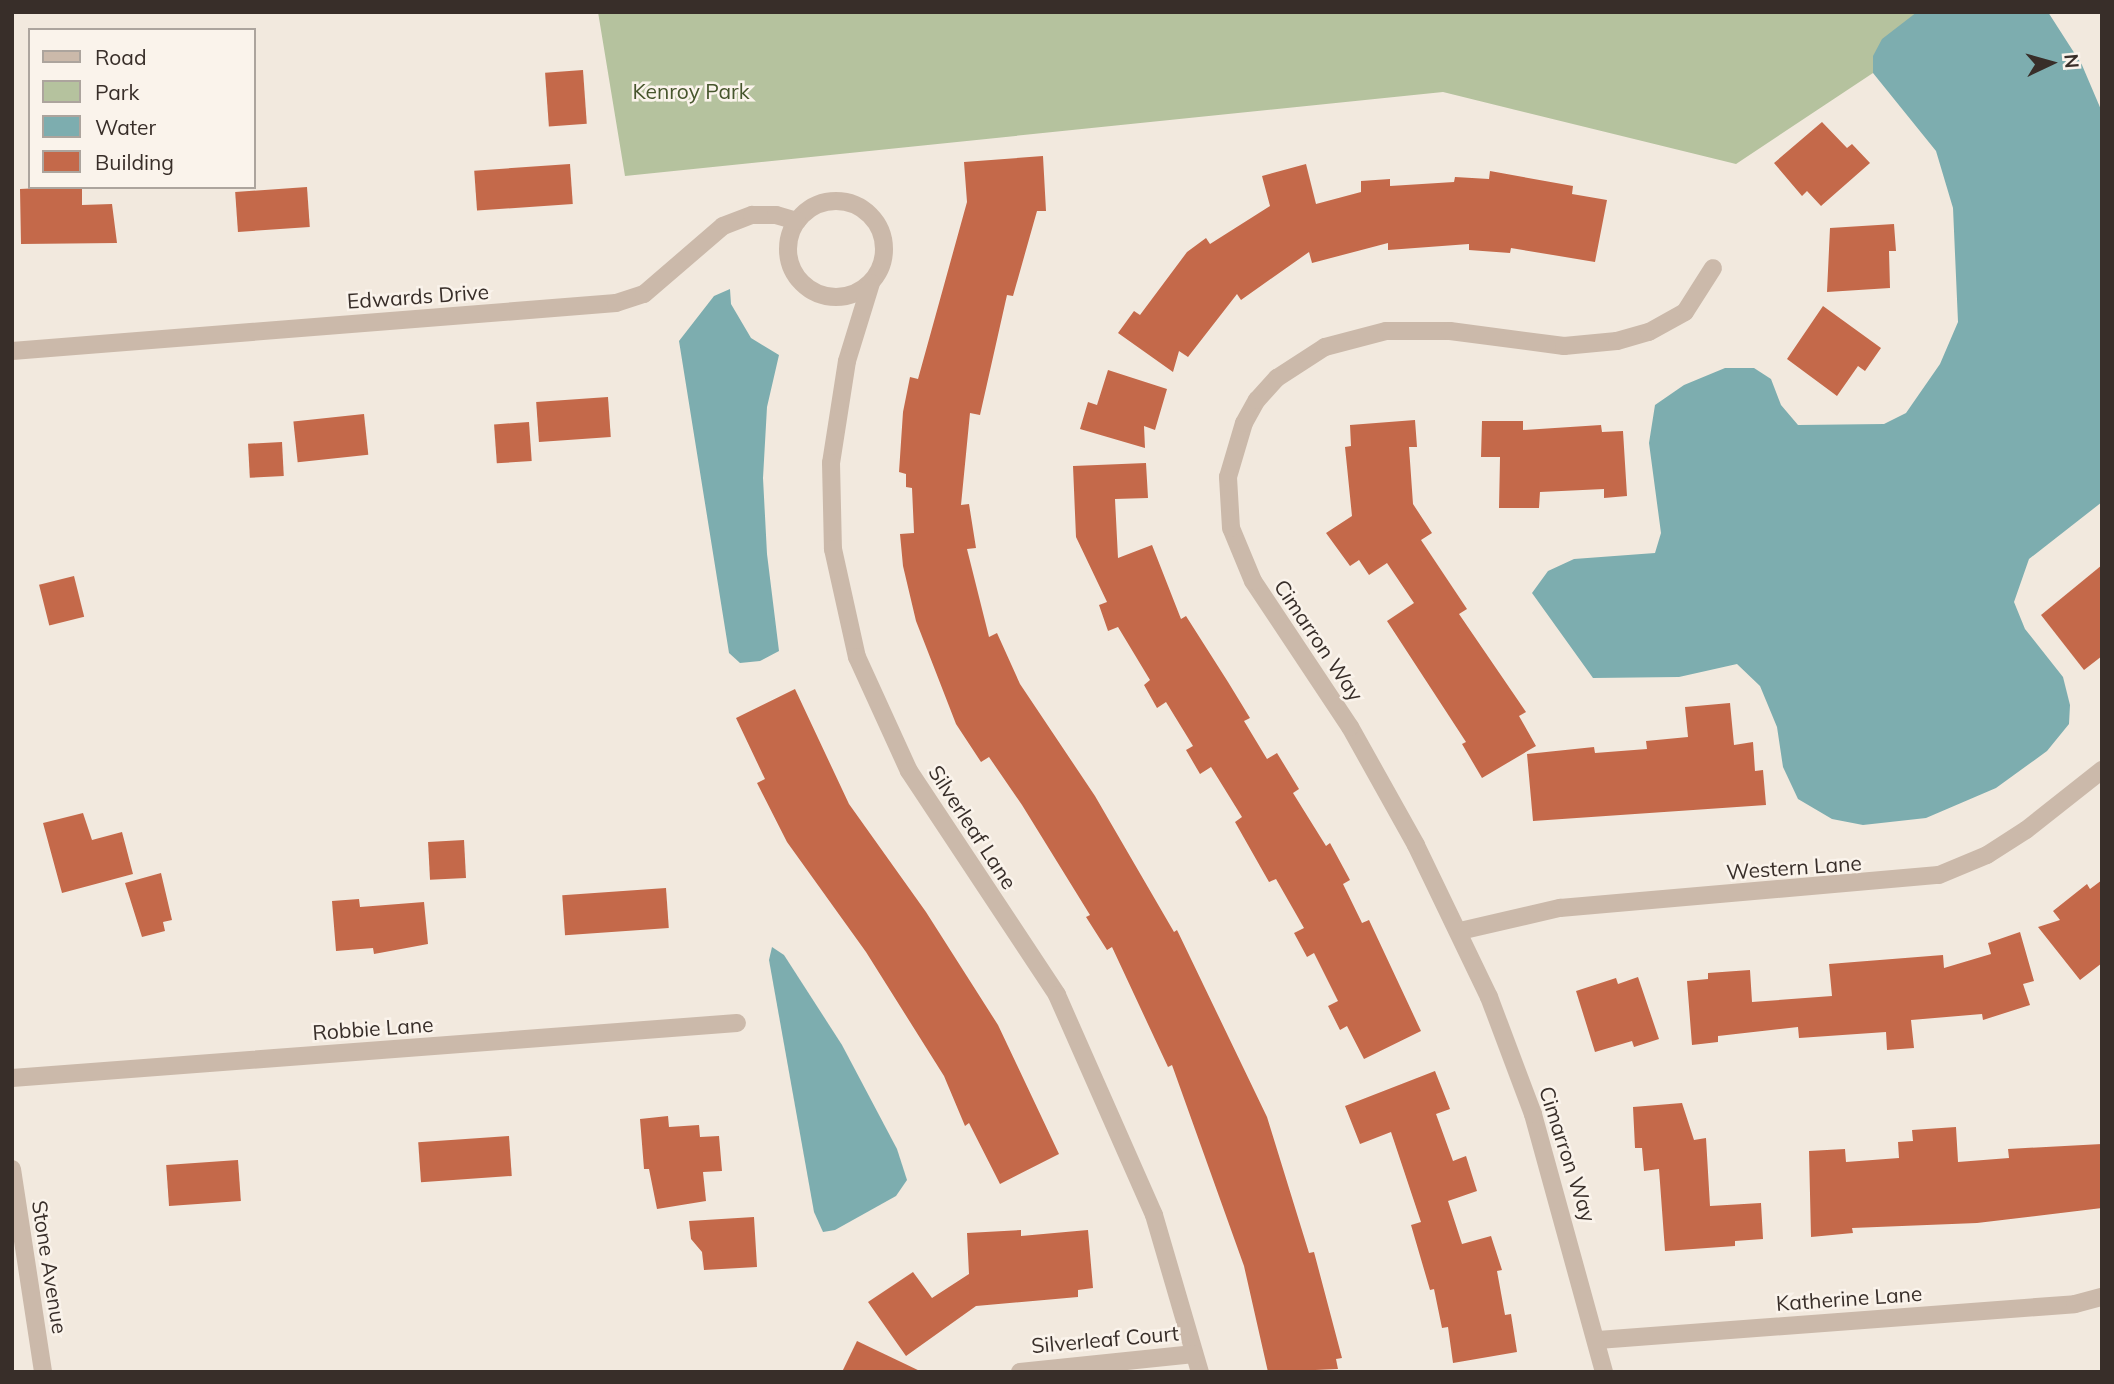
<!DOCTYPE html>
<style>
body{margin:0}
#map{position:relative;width:2114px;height:1384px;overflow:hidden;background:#f2e9de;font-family:Mulish,sans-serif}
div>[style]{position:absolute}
.green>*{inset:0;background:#b5c29e}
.water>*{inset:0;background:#7dadaf}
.building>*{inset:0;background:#c4694a;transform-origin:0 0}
.minor>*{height:18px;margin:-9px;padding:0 9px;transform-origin:9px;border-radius:9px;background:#cbb9aa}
.minor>.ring{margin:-9px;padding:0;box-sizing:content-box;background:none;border:18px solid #cbb9aa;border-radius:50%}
span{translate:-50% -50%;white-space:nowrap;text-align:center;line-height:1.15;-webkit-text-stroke:5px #faf3eb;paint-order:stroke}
.park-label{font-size:21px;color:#47562d}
.street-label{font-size:21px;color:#382e29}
.frame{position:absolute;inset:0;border:14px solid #382e29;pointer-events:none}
.legend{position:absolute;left:28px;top:28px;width:228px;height:161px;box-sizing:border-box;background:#faf3eb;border:2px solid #aca49d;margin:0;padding:9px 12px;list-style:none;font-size:21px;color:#382e29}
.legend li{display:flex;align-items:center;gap:14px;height:35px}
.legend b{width:35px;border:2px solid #aca49d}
.north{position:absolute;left:2016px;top:28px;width:70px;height:70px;-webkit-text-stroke:5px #faf3eb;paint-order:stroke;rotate:85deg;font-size:19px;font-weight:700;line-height:28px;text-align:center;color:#382e29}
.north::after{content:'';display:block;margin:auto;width:24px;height:32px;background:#382e29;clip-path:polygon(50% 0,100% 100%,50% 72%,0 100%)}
</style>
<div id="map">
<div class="green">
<i style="clip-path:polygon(598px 12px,1965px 12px,1736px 164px,1443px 92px,625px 176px)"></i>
</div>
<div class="water">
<i style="clip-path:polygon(1917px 12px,2048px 12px,2082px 65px,2102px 112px,2102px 502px,2029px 559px,2014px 602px,2025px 629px,2063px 677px,2070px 705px,2069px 724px,2047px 751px,1996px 788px,1926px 818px,1863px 825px,1832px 819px,1798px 799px,1783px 767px,1777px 727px,1760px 686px,1737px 664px,1679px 677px,1593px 678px,1532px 593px,1548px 571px,1574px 559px,1655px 553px,1661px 533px,1649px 443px,1655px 405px,1684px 385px,1725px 368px,1754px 368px,1771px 379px,1781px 405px,1798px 425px,1884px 424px,1906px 413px,1940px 364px,1958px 322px,1953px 208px,1936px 151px,1873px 73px,1873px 56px,1882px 39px)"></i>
<i style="clip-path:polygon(730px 289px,731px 304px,751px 338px,779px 355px,767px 407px,763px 478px,767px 554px,779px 651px,760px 661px,740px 663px,729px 653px,679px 341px,714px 296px)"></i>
<i style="clip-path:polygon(772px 947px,784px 955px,842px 1045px,897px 1149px,907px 1180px,896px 1196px,835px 1230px,823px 1232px,814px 1212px,769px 960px)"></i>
</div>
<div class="building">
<i style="left:583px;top:70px;width:54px;height:38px;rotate:86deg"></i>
<i style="clip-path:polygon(1822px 122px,1847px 148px,1852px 144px,1870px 163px,1821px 206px,1807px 191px,1802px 196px,1774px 163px)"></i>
<i style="clip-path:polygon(1043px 156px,1046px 211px,1037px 211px,1013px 296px,1007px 295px,980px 415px,970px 413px,961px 505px,969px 504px,976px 548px,967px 549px,989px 637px,997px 633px,1020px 684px,1095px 796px,1174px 932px,1177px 930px,1267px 1117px,1309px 1253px,1314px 1252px,1342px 1358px,1336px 1359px,1338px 1369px,1268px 1372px,1244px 1266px,1172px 1065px,1168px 1067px,1112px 947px,1107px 950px,1086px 917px,1090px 915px,1022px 805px,989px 757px,981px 762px,956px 724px,916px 621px,903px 566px,900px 534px,914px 533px,912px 488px,906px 487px,906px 474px,899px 472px,903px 412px,910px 377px,918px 379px,967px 202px,964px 162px)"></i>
<i style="left:570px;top:164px;width:40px;height:96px;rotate:86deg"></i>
<i style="clip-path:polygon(1306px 164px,1316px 204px,1361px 192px,1361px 181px,1390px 179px,1390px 186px,1454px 182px,1455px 177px,1489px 179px,1490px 171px,1573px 186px,1572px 194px,1607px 200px,1595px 262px,1511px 248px,1510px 253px,1469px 250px,1469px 244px,1388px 250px,1388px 243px,1312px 263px,1309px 252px,1241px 300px,1237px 294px,1188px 357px,1179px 351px,1173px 372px,1118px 333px,1134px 311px,1140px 315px,1187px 252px,1206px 238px,1210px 244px,1270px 206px,1262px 176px)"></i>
<i style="clip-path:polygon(60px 187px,82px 187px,82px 205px,112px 204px,117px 243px,21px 244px,20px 189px)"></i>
<i style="left:307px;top:187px;width:40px;height:72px;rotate:86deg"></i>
<i style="clip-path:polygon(1894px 224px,1896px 251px,1889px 251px,1890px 288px,1827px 292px,1830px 228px)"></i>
<i style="clip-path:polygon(1823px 306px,1881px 348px,1865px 371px,1858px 366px,1837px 396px,1787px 359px)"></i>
<i style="clip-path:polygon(1108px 370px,1167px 389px,1155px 430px,1144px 426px,1145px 448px,1080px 429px,1088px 402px,1097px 405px)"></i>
<i style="left:608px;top:397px;width:40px;height:72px;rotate:86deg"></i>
<i style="left:364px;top:414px;width:41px;height:71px;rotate:84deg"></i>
<i style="clip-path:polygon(1415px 420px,1417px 447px,1409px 447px,1413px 504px,1432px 533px,1421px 540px,1467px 609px,1459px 614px,1526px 712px,1519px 716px,1536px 746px,1482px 778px,1462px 744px,1466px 742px,1387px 621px,1414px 603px,1387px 563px,1369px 575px,1359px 560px,1350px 566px,1326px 533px,1352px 516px,1345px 447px,1351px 446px,1350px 425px)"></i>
<i style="clip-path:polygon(1482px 421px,1523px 421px,1523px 430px,1601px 425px,1602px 432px,1623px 431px,1627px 496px,1604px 498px,1604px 489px,1540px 492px,1539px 508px,1499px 508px,1500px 457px,1481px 457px)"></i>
<i style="left:529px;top:422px;width:39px;height:35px;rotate:86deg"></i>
<i style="left:282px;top:442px;width:34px;height:34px;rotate:87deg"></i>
<i style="clip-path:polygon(1146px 463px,1148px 498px,1115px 499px,1118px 558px,1152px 545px,1181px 619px,1186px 616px,1228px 682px,1250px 718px,1244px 721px,1267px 759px,1277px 753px,1299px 789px,1293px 793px,1326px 846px,1330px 843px,1350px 880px,1343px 884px,1362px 923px,1369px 920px,1421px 1031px,1364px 1059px,1347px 1026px,1340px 1030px,1328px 1006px,1338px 1001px,1314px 953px,1307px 957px,1294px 933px,1304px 928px,1276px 879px,1269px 882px,1235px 822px,1242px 817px,1211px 767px,1200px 774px,1186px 750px,1193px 746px,1166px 702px,1157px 708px,1144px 685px,1150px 680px,1118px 627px,1108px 631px,1099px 605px,1107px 602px,1076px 537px,1073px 466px)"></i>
<i style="clip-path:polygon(2102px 565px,2102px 656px,2084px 670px,2041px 615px)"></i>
<i style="left:74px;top:576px;width:42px;height:36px;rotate:76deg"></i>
<i style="clip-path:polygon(795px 689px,849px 804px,926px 912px,998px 1025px,1059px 1154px,1000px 1184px,969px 1123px,965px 1126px,944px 1076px,866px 952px,787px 842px,757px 783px,765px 779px,736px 718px)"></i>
<i style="clip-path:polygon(1730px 703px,1734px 745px,1753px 742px,1755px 771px,1763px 770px,1766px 805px,1533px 821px,1527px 754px,1594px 747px,1595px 753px,1647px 749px,1646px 741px,1688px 737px,1685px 707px)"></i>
<i style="clip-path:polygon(83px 813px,92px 840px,122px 832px,133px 874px,62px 893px,43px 823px)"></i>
<i style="left:464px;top:840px;width:38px;height:36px;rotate:87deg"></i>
<i style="clip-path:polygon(161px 873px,172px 920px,163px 922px,165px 931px,142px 937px,125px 883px)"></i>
<i style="clip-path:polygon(2102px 880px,2102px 963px,2080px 980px,2038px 927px,2060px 920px,2053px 911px,2087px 884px,2090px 889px)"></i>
<i style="left:666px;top:888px;width:40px;height:104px;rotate:86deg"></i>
<i style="clip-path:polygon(359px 899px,360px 907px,424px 902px,428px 944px,374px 954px,373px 948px,336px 951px,332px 901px)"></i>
<i style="clip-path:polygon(2020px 932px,2034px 981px,2023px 984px,2030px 1005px,1983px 1020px,1982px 1014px,1911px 1020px,1914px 1048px,1887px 1050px,1886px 1032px,1799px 1038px,1798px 1027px,1718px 1036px,1718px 1042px,1692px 1045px,1687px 981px,1708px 979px,1708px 973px,1750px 970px,1752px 1002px,1832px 996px,1829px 964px,1943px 955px,1944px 968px,1991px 954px,1988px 943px)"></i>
<i style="clip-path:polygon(1638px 977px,1659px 1039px,1634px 1047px,1632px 1041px,1595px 1052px,1576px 991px,1616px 978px,1618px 984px)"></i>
<i style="clip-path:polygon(1435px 1071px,1450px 1109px,1436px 1114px,1453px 1161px,1466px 1156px,1477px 1191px,1448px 1201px,1462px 1244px,1491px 1236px,1502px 1270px,1497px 1271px,1505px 1315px,1511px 1314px,1517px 1352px,1453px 1363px,1448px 1327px,1442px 1328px,1434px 1289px,1430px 1290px,1411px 1225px,1421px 1222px,1391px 1132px,1360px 1144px,1345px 1106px)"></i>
<i style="clip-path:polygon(1682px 1103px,1694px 1140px,1706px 1138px,1710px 1206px,1761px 1203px,1763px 1239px,1735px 1241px,1735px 1246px,1665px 1251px,1659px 1169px,1644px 1171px,1642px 1148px,1635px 1148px,1633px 1107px)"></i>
<i style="clip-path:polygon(668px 1116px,669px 1127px,699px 1125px,700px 1137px,719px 1136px,722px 1171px,703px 1172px,706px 1201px,657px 1209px,649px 1169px,644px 1169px,640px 1119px)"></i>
<i style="clip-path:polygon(1956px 1127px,1958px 1162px,2009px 1158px,2008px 1149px,2102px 1144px,2102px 1208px,1977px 1223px,1852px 1228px,1853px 1233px,1811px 1237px,1809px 1151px,1845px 1149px,1846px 1162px,1899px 1158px,1898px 1142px,1913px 1141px,1912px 1130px)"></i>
<i style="left:509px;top:1136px;width:40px;height:91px;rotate:86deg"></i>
<i style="left:238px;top:1160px;width:41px;height:72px;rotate:86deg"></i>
<i style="clip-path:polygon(754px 1217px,757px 1267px,704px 1270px,702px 1252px,691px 1239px,689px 1221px)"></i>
<i style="clip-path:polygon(1021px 1230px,1021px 1236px,1088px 1230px,1093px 1288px,1078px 1290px,1078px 1297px,976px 1306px,906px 1356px,868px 1302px,913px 1272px,932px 1298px,969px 1274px,967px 1233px)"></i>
<i style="clip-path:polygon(857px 1341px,922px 1372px,842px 1372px)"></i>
</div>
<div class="minor">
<i class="ring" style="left:788px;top:201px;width:78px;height:78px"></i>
<i style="left:871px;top:283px;width:82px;rotate:107.1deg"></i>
<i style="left:847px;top:361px;width:103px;rotate:98.9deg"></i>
<i style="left:831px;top:463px;width:86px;rotate:88.7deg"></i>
<i style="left:833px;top:549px;width:111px;rotate:77.5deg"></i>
<i style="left:857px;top:657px;width:125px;rotate:65.5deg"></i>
<i style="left:909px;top:771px;width:268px;rotate:56.5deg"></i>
<i style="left:1057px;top:995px;width:240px;rotate:66.2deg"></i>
<i style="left:1154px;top:1215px;width:164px;rotate:73.7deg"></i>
<i style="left:12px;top:351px;width:606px;rotate:-4.54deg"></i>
<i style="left:616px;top:303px;width:29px;rotate:-18deg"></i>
<i style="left:644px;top:294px;width:104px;rotate:-40.7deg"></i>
<i style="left:723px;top:226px;width:31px;rotate:-21deg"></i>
<i style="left:752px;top:215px;width:24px"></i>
<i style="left:776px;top:215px;width:22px;rotate:16deg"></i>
<i style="left:1460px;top:931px;width:103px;rotate:-13deg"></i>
<i style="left:1560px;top:908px;width:380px;rotate:-5deg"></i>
<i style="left:1939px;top:875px;width:52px;rotate:-22.6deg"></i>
<i style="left:1987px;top:855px;width:46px;rotate:-32.7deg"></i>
<i style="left:2026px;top:830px;width:97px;rotate:-38.3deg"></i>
<i style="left:12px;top:1078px;width:727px;rotate:-4.34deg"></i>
<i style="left:12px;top:1169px;width:205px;rotate:81.3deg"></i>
<i style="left:1598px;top:1340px;width:478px;rotate:-4.3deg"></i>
<i style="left:2075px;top:1304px;width:28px;rotate:-15deg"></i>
<i style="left:1020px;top:1372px;width:175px;rotate:-5.9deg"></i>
<i style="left:1604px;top:1372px;width:268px;rotate:-105.4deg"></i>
<i style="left:1533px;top:1114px;width:125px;rotate:-110.6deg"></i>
<i style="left:1489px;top:997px;width:169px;rotate:-115.7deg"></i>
<i style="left:1416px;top:845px;width:135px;rotate:-119.2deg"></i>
<i style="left:1350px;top:727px;width:175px;rotate:-123.6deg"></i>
<i style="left:1253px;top:581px;width:57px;rotate:-112.5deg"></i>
<i style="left:1231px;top:528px;width:51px;rotate:-93.4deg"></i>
<i style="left:1228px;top:477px;width:56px;rotate:-73.5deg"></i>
<i style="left:1244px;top:423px;width:26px;rotate:-61deg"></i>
<i style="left:1257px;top:400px;width:30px;rotate:-48deg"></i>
<i style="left:1277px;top:378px;width:57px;rotate:-32.9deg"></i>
<i style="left:1325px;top:347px;width:63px;rotate:-14.7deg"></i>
<i style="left:1386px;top:331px;width:64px"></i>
<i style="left:1450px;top:331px;width:115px;rotate:7.5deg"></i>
<i style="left:1564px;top:346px;width:53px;rotate:-5.4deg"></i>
<i style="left:1617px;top:341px;width:33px;rotate:-16deg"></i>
<i style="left:1649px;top:332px;width:41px;rotate:-29.1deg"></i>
<i style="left:1685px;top:312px;width:52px;rotate:-57.5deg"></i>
</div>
<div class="park-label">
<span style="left:691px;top:91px">Kenroy Park</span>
</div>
<div class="street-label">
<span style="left:418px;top:296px;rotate:-4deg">Edwards Drive</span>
<span style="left:1319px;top:640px;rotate:56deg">Cimarron Way</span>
<span style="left:973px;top:827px;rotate:57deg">Silverleaf Lane</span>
<span style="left:1794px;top:867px;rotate:-4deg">Western Lane</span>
<span style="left:373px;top:1028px;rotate:-4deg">Robbie Lane</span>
<span style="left:1568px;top:1154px;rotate:72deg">Cimarron Way</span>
<span style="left:50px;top:1267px;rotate:81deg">Stone Avenue</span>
<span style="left:1849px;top:1298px;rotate:-4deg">Katherine Lane</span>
<span style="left:1105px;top:1339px;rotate:-5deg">Silverleaf Court</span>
</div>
<div class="frame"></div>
<ul class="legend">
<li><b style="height:9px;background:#cbb9aa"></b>Road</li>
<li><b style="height:19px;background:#b5c29e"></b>Park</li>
<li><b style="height:19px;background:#7dadaf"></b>Water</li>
<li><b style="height:19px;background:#c4694a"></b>Building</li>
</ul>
<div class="north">N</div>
</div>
